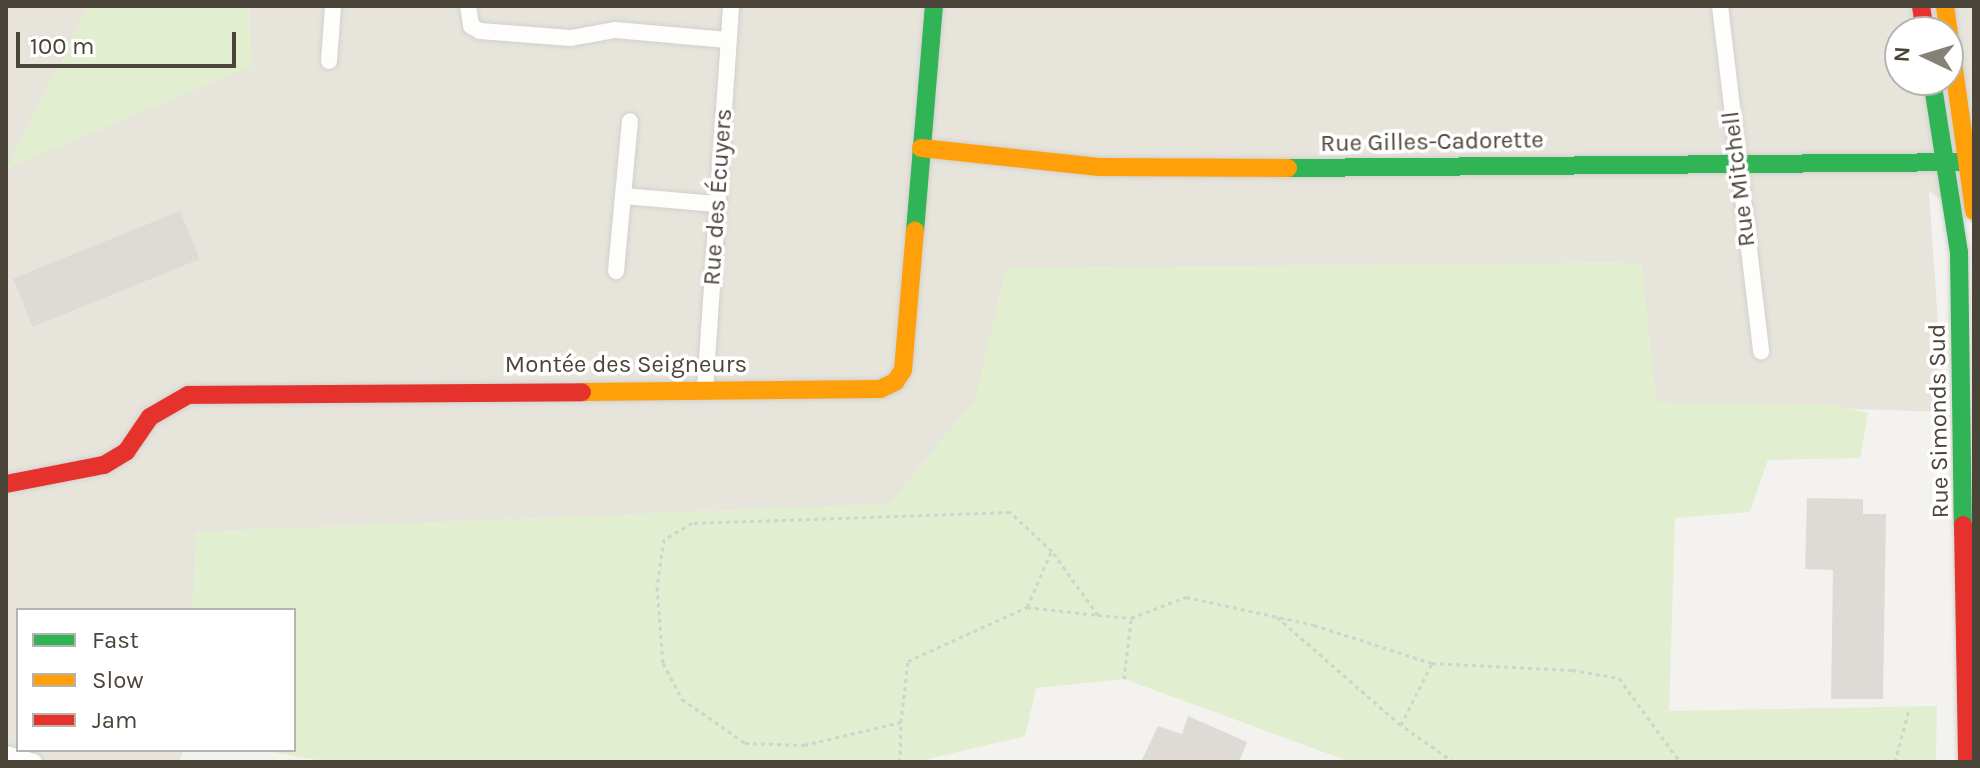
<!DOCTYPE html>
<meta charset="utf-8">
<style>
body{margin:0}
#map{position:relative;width:1980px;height:768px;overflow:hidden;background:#f4f2ee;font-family:Karla,sans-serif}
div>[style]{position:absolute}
.residential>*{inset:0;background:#e7e4dc}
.green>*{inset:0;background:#e1eecf}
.building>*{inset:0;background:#dedbd6;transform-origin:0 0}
.path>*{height:3px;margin-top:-1.5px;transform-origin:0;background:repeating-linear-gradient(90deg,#d3d2cc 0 4px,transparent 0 8px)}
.roads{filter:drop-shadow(0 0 2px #d2d0cb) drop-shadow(0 0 2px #d2d0cb)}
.street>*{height:16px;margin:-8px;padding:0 8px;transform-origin:8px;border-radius:8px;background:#fdfdfc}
.fast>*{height:18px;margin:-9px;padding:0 9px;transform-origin:9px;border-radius:9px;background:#30b455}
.slow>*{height:18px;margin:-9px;padding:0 9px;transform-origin:9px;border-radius:9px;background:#ff9f0a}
.jam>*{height:18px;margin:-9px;padding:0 9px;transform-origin:9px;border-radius:9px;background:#e5322d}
span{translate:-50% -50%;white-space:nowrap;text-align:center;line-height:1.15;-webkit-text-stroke:7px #fff;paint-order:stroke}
.street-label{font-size:24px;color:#4b4439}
.frame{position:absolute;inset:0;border:8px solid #4b4439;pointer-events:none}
.legend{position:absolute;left:16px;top:608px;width:280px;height:144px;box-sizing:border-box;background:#fff;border:2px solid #b7b4b0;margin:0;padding:10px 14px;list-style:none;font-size:24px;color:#4b4439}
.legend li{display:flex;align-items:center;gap:16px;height:40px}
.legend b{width:40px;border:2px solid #b7b4b0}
.north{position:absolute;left:1884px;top:16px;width:80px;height:80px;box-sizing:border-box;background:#fff;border:2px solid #b7b4b0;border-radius:50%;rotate:274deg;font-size:22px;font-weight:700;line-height:32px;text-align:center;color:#4b4439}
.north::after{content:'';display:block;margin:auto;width:28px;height:36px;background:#868178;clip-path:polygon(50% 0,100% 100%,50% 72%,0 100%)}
.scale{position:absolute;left:16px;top:32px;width:220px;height:36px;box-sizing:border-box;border:4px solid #4b4439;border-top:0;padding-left:10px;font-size:24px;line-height:28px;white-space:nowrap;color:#4b4439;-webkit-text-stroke:6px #fff;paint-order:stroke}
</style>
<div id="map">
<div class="residential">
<i style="clip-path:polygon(evenodd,6px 6px,1974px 6px,1974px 224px,1929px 191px,1944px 412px,1656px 402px,1641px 263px,1007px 268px,975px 400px,889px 504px,196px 532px,193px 610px,18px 610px,18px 750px,184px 750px,179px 762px,6px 762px,6px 6px,1900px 32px,1948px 32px,1948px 80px,1900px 80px,1900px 32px)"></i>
</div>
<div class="green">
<i style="clip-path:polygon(88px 6px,249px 6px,252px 66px,6px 169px)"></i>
<i style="clip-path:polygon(1642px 263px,1656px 402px,1827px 404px,1868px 413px,1860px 458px,1768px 460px,1750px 512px,1675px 518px,1669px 711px,1937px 706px,1936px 762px,1351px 762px,1124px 679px,1036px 688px,1025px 736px,915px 762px,330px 762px,260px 750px,294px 750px,294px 610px,193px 610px,195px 532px,889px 504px,975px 400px,1007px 268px)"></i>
</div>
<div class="building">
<i style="left:180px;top:211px;width:52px;height:180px;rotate:68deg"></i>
<i style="clip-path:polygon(1807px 498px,1863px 499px,1863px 514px,1886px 514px,1883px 699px,1831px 699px,1833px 570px,1805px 569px)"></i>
<i style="clip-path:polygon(1188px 716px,1247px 742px,1239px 762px,1141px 762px,1158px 726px,1182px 734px)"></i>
</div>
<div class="path">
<i style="left:1027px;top:607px;width:60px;rotate:-66.4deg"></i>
<i style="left:1098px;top:615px;width:79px;rotate:-125.7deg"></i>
<i style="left:1052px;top:551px;width:57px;rotate:-137.1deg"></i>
<i style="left:1010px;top:512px;width:318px;rotate:178deg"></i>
<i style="left:692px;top:523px;width:32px;rotate:150deg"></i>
<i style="left:664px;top:539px;width:49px;rotate:98.3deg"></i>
<i style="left:657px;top:587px;width:76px;rotate:85.5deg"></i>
<i style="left:663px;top:663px;width:41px;rotate:62.2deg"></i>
<i style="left:682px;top:699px;width:77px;rotate:34.9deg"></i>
<i style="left:745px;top:743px;width:59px;rotate:1.9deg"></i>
<i style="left:804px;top:745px;width:100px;rotate:-13.3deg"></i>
<i style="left:901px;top:722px;width:61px;rotate:-83.5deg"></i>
<i style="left:908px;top:661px;width:131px;rotate:-24.4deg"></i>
<i style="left:1027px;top:607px;width:71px;rotate:6.4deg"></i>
<i style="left:1098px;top:615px;width:33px;rotate:5deg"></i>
<i style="left:1131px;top:618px;width:59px;rotate:-20.9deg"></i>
<i style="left:1186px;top:597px;width:131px;rotate:12.3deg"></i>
<i style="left:1314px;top:625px;width:124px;rotate:17.9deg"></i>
<i style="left:1277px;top:617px;width:164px;rotate:41.1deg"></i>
<i style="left:1124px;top:679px;width:59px;rotate:-83.2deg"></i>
<i style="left:900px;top:762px;width:40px;rotate:-88.6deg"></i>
<i style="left:1454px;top:762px;width:65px;rotate:-145.1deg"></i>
<i style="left:1401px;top:725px;width:69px;rotate:-63.4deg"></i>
<i style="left:1432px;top:663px;width:140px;rotate:2.9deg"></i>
<i style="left:1572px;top:670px;width:48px;rotate:9.7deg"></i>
<i style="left:1619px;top:678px;width:104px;rotate:54deg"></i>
<i style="left:1895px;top:762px;width:55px;rotate:-75.2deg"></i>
</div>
<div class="roads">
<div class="street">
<i style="left:468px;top:6px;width:20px;rotate:81deg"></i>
<i style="left:471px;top:26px;width:10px;rotate:29deg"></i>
<i style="left:480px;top:31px;width:91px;rotate:4.4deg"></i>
<i style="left:571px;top:38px;width:45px;rotate:-10.3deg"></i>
<i style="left:615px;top:30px;width:113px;rotate:5.1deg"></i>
<i style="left:1720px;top:6px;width:348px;rotate:83.2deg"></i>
<i style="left:329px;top:61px;width:55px;rotate:-85.8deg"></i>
<i style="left:623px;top:196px;width:75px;rotate:-84.7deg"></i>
<i style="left:616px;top:271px;width:75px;rotate:-84.7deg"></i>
<i style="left:623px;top:196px;width:94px;rotate:4.9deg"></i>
<i style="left:705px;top:389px;width:384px;rotate:-86.1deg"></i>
<i style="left:6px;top:754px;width:29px;rotate:16deg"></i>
</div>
<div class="fast">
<i style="left:1932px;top:80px;width:174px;rotate:81.1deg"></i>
<i style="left:1959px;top:252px;width:273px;rotate:89.2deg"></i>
<i style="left:1288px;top:168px;width:686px;rotate:-0.5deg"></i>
<i style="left:915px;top:231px;width:226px;rotate:-85.2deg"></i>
</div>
<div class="slow">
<i style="left:1945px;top:6px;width:207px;rotate:81.9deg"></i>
<i style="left:921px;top:148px;width:179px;rotate:6.1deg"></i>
<i style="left:1099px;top:167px;width:189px;rotate:0.3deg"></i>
<i style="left:582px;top:392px;width:298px;rotate:-0.6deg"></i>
<i style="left:880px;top:389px;width:17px;rotate:-25deg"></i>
<i style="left:895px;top:382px;width:14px;rotate:-56deg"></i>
<i style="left:903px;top:370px;width:140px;rotate:-85.1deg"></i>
</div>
<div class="jam">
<i style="left:1921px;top:6px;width:26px;rotate:81deg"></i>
<i style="left:6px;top:484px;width:100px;rotate:-11deg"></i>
<i style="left:104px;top:465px;width:26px;rotate:-31deg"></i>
<i style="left:126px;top:452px;width:42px;rotate:-55.6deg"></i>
<i style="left:150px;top:417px;width:44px;rotate:-30.1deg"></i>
<i style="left:188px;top:395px;width:394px;rotate:-0.4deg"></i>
<i style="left:1963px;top:525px;width:237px;rotate:89deg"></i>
</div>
</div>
<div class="street-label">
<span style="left:1432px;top:142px;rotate:-1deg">Rue Gilles-Cadorette</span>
<span style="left:1739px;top:179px;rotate:-97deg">Rue Mitchell</span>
<span style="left:718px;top:197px;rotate:-86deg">Rue des Écuyers</span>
<span style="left:626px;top:365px">Montée des Seigneurs</span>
<span style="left:1939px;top:421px;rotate:-91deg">Rue Simonds Sud</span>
</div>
<div class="frame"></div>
<ul class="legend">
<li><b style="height:10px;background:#30b455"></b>Fast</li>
<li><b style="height:10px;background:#ff9f0a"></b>Slow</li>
<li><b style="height:10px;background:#e5322d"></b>Jam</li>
</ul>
<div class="north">N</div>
<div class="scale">100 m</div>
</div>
